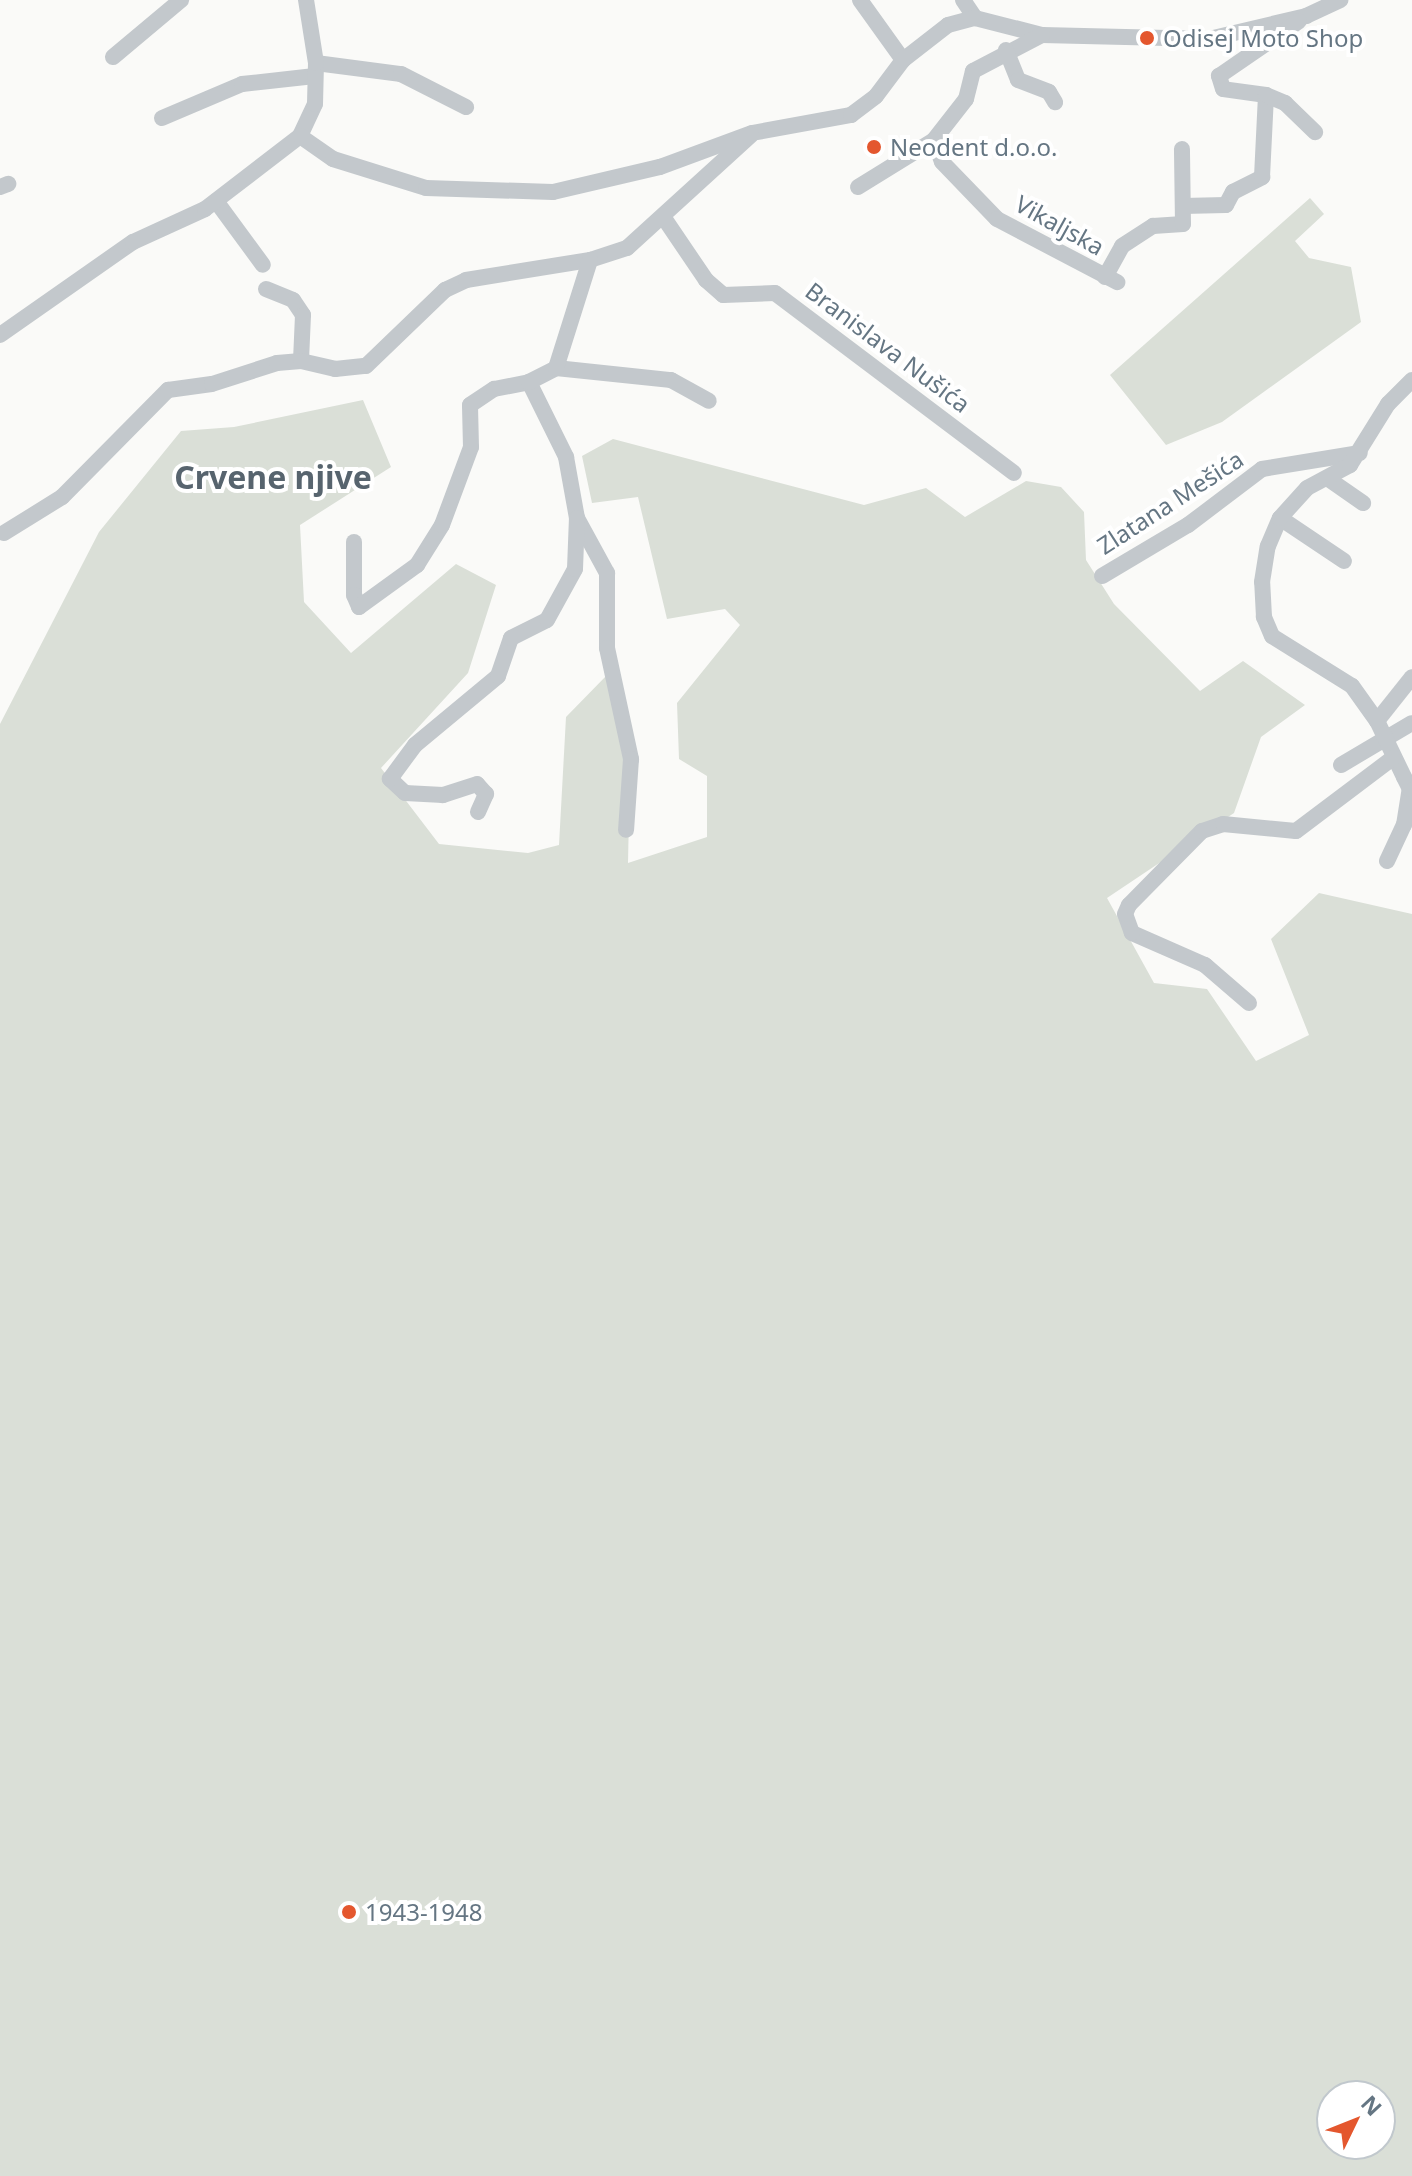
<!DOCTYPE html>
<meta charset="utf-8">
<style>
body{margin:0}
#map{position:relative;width:1412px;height:2176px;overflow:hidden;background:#fafaf8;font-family:"Noto Sans",sans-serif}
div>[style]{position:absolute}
.green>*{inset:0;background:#dadfd7}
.minor>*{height:16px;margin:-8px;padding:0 8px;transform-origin:8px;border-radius:8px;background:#c3c8cc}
.dots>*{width:22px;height:22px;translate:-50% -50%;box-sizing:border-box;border:4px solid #fff;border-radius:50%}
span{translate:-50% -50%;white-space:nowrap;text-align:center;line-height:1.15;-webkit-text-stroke:8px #fff;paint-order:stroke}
.poi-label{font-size:24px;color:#657683}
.left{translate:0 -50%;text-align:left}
.street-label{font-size:24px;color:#657683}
.district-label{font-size:32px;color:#57646e;font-weight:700}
.north{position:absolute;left:1316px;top:2080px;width:80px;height:80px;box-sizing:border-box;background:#fff;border:2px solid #c1c8cd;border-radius:50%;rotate:47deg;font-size:22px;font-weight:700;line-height:32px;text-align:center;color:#657683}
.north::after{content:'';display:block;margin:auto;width:28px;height:36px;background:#e4572e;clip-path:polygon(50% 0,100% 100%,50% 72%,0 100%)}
</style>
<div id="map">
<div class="green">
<i style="clip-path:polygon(1310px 198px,1324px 214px,1295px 241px,1309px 258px,1351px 267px,1361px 322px,1222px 422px,1166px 445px,1110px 375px)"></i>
<i style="clip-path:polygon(evenodd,363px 400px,391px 467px,300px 525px,304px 602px,351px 653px,456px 564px,496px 585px,468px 673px,381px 768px,439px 844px,528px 853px,559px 845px,566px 717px,607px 675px,630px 767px,628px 863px,707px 837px,707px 776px,679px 759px,677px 703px,740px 625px,725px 609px,667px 619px,638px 497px,592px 503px,582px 456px,613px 439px,864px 505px,926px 488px,965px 517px,1026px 481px,1061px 487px,1084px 512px,1086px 560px,1114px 604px,1200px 691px,1243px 661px,1305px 705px,1261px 737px,1234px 813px,1107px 898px,1154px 983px,1207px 989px,1256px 1061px,1309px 1035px,1271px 939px,1319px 893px,1412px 914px,1412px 2176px,0 2176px,0 724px,99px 532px,181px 431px,234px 427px,363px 400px,1332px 2096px,1380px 2096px,1380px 2144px,1332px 2144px,1332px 2096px)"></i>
</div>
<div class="minor">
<i style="left:860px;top:0;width:74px;rotate:54.4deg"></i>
<i style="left:963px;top:0;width:22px;rotate:56deg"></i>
<i style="left:975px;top:18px;width:69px;rotate:14.2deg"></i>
<i style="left:1042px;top:35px;width:167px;rotate:1.4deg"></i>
<i style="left:1209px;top:39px;width:100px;rotate:-13.3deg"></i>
<i style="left:1306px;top:16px;width:38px;rotate:-25deg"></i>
<i style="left:1042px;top:35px;width:78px;rotate:152.4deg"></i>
<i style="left:973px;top:71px;width:29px;rotate:104deg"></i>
<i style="left:966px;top:99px;width:52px;rotate:128deg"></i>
<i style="left:934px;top:140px;width:23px;rotate:70deg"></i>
<i style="left:942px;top:162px;width:79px;rotate:46deg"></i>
<i style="left:997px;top:219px;width:136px;rotate:27.7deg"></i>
<i style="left:1006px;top:50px;width:32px;rotate:68deg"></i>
<i style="left:1018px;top:80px;width:33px;rotate:21deg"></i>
<i style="left:1049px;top:92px;width:12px;rotate:59deg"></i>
<i style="left:113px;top:57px;width:89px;rotate:-40deg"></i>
<i style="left:316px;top:63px;width:86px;rotate:7.4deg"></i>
<i style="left:401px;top:74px;width:73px;rotate:26.9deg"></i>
<i style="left:1266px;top:95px;width:43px;rotate:-172.1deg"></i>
<i style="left:1223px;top:89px;width:14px;rotate:-107deg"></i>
<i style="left:1219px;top:76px;width:97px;rotate:-34.5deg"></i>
<i style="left:162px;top:118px;width:87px;rotate:-23deg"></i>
<i style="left:242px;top:84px;width:73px;rotate:-6.3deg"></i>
<i style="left:300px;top:136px;width:35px;rotate:-65deg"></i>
<i style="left:315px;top:104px;width:41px;rotate:-88.6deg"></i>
<i style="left:316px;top:63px;width:64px;rotate:-99deg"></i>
<i style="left:0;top:187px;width:9px;rotate:-21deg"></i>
<i style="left:858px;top:187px;width:89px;rotate:-31.7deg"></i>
<i style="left:216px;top:201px;width:79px;rotate:53.7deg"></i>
<i style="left:1183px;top:206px;width:43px;rotate:-1.3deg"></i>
<i style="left:1226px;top:205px;width:15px;rotate:-62deg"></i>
<i style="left:1233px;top:192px;width:33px;rotate:-27deg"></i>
<i style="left:1262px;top:177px;width:82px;rotate:-87.2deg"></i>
<i style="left:1266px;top:95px;width:21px;rotate:23deg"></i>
<i style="left:1285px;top:103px;width:42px;rotate:44deg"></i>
<i style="left:664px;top:218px;width:75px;rotate:55.9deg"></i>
<i style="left:706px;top:280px;width:23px;rotate:41deg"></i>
<i style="left:723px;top:295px;width:52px;rotate:-2.2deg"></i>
<i style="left:775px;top:293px;width:299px;rotate:37deg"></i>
<i style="left:1105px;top:277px;width:35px;rotate:-61deg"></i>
<i style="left:1122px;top:246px;width:37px;rotate:-33deg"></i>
<i style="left:1153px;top:226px;width:30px;rotate:-4deg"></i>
<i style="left:1183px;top:224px;width:75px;rotate:-90.8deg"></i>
<i style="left:266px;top:289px;width:29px;rotate:22deg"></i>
<i style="left:293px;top:300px;width:18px;rotate:56deg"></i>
<i style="left:303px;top:315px;width:46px;rotate:92.5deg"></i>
<i style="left:0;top:335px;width:162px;rotate:-35deg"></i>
<i style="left:133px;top:242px;width:79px;rotate:-24.6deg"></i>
<i style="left:205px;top:209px;width:120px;rotate:-37.5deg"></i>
<i style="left:300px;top:136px;width:40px;rotate:34.9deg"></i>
<i style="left:333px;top:159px;width:97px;rotate:17.3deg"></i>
<i style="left:426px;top:188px;width:127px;rotate:1.8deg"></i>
<i style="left:553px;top:192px;width:110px;rotate:-13.2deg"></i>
<i style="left:660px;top:167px;width:98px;rotate:-20.3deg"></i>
<i style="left:752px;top:133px;width:101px;rotate:-10.3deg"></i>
<i style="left:851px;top:115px;width:31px;rotate:-37deg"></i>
<i style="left:876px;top:96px;width:45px;rotate:-53.1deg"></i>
<i style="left:903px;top:60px;width:57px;rotate:-37.9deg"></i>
<i style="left:948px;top:25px;width:28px;rotate:-15deg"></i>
<i style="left:556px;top:368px;width:116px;rotate:6deg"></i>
<i style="left:671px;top:380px;width:43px;rotate:28.9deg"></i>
<i style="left:529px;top:382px;width:84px;rotate:63.7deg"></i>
<i style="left:566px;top:457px;width:62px;rotate:79.8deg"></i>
<i style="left:577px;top:518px;width:63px;rotate:61.4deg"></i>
<i style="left:607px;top:573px;width:75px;rotate:90deg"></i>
<i style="left:607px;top:648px;width:114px;rotate:77.8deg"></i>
<i style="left:631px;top:759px;width:71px;rotate:94deg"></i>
<i style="left:1327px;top:478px;width:44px;rotate:34.8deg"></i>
<i style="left:1280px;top:518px;width:77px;rotate:33.9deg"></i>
<i style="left:4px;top:533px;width:68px;rotate:-31.8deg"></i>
<i style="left:62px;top:497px;width:151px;rotate:-45.3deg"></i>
<i style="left:168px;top:390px;width:44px;rotate:-7.8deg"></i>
<i style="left:212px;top:384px;width:68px;rotate:-17.9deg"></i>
<i style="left:277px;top:363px;width:24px;rotate:-5deg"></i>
<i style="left:301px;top:361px;width:35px;rotate:13deg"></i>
<i style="left:335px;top:369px;width:31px;rotate:-6deg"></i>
<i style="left:366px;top:366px;width:110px;rotate:-43.9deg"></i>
<i style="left:445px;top:290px;width:23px;rotate:-25deg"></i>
<i style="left:466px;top:280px;width:126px;rotate:-9.2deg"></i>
<i style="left:590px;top:260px;width:39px;rotate:-18deg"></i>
<i style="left:627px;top:248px;width:168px;rotate:-42.3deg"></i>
<i style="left:354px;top:542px;width:53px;rotate:90deg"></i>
<i style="left:354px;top:595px;width:13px;rotate:67deg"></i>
<i style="left:359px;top:607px;width:72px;rotate:-35.9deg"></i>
<i style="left:417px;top:565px;width:47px;rotate:-58deg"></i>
<i style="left:442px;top:525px;width:83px;rotate:-69.6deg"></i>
<i style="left:471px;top:447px;width:42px;rotate:-91.4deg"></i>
<i style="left:470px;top:405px;width:29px;rotate:-34deg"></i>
<i style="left:494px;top:389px;width:36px;rotate:-11deg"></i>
<i style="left:529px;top:382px;width:30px;rotate:-27deg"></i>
<i style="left:556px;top:368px;width:113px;rotate:-72.5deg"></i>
<i style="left:1102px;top:576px;width:100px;rotate:-30.7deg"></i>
<i style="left:1188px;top:525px;width:93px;rotate:-37.1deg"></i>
<i style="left:1262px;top:469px;width:99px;rotate:-9.3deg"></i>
<i style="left:1377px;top:721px;width:56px;rotate:-51.5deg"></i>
<i style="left:1341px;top:765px;width:82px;rotate:-30.6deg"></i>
<i style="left:478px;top:812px;width:20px;rotate:-66deg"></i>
<i style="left:486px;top:794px;width:13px;rotate:-132deg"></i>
<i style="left:477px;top:784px;width:36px;rotate:162deg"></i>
<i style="left:443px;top:795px;width:38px;rotate:-177deg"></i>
<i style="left:405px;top:793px;width:21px;rotate:-137deg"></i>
<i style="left:390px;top:779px;width:42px;rotate:-53.7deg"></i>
<i style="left:415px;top:745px;width:108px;rotate:-39.7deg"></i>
<i style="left:498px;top:676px;width:40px;rotate:-71.1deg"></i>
<i style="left:511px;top:638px;width:40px;rotate:-26.6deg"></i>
<i style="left:547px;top:620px;width:58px;rotate:-61.2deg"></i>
<i style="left:575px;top:569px;width:51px;rotate:-87.8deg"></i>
<i style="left:1387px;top:861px;width:40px;rotate:-65deg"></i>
<i style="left:1404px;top:825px;width:36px;rotate:-81deg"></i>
<i style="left:1410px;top:789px;width:13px;rotate:-117deg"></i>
<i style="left:1404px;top:777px;width:62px;rotate:-115.7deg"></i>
<i style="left:1377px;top:721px;width:43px;rotate:-125.5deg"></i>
<i style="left:1352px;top:686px;width:94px;rotate:-148deg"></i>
<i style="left:1272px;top:636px;width:21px;rotate:-113deg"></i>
<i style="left:1264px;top:617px;width:35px;rotate:-93deg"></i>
<i style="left:1262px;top:582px;width:36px;rotate:-81deg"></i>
<i style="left:1268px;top:546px;width:30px;rotate:-67deg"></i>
<i style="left:1280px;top:518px;width:40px;rotate:-48deg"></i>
<i style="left:1307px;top:488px;width:49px;rotate:-28.1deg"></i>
<i style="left:1350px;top:465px;width:72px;rotate:-58.1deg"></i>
<i style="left:1388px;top:404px;width:34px;rotate:-45deg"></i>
<i style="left:1249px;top:1003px;width:58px;rotate:-139.2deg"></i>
<i style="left:1205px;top:965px;width:80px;rotate:-156.3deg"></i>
<i style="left:1132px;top:933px;width:20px;rotate:-110deg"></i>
<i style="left:1125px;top:914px;width:10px;rotate:-66deg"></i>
<i style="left:1129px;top:905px;width:104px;rotate:-45.4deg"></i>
<i style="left:1202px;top:831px;width:22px;rotate:-18deg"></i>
<i style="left:1223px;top:824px;width:73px;rotate:5.5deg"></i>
<i style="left:1296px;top:831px;width:121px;rotate:-37deg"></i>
</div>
<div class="dots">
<i style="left:1147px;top:38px;background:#e4572e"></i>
<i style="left:874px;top:147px;background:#e4572e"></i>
<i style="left:349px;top:1912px;background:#e4572e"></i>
</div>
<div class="poi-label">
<span class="left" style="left:1163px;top:38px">Odisej Moto Shop</span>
<span class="left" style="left:890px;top:147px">Neodent d.o.o.</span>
<span class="left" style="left:365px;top:1912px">1943-1948</span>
</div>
<div class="street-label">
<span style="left:1060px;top:225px;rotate:29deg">Vikaljska</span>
<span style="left:888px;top:347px;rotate:37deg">Branislava Nušića</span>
<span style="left:1170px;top:502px;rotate:-33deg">Zlatana Mešića</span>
</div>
<div class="district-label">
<span style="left:273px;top:477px">Crvene njive</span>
</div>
<div class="north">N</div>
</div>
